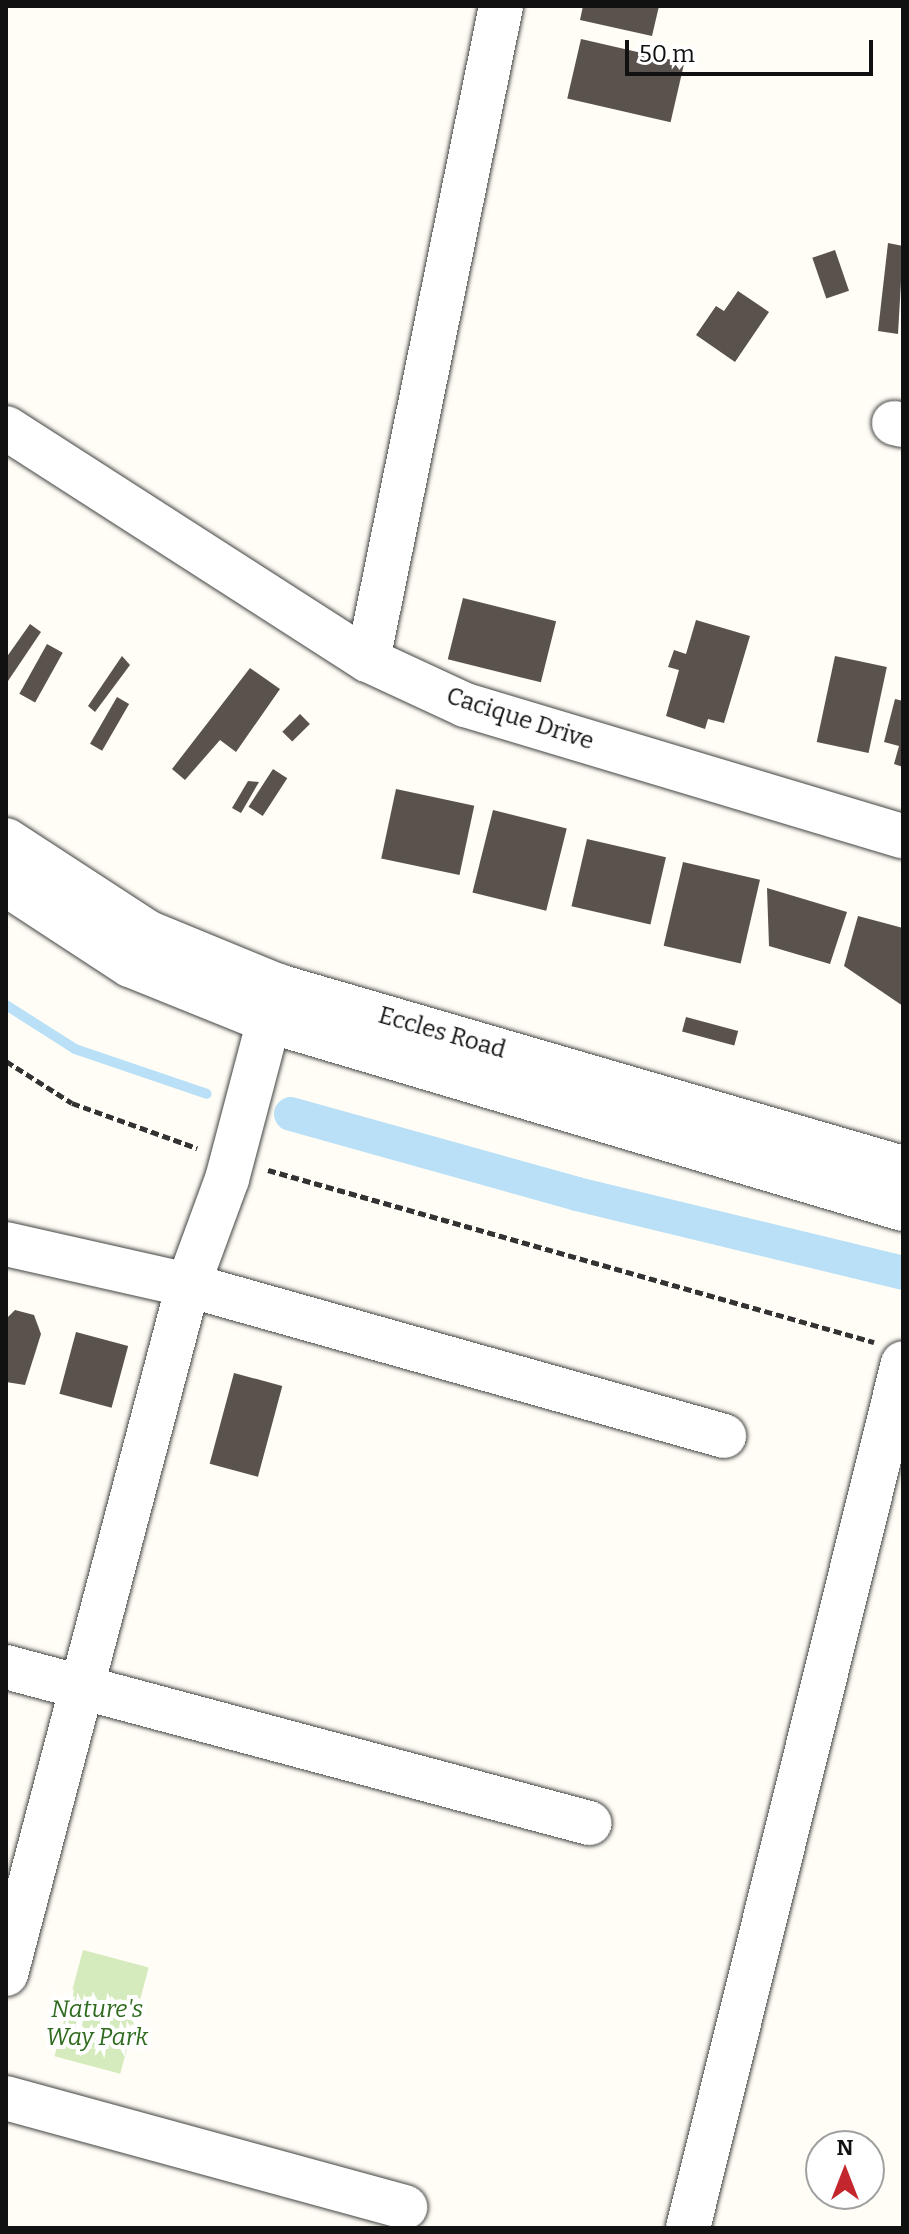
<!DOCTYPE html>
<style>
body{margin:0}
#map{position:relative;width:909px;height:2234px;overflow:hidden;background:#fffdf5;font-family:Bitter,serif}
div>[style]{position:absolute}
.green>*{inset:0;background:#d5ebbd;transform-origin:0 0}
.stream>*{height:10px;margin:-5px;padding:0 5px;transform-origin:5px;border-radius:5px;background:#b9e0f7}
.canal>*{height:34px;margin:-17px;padding:0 17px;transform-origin:17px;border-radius:17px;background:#b9e0f7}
.building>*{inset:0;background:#5a524d;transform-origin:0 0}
.path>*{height:5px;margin-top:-2.5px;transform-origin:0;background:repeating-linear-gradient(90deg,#333 0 8px,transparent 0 12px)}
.roads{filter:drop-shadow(0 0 2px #444) drop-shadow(0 0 2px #444)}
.minor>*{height:44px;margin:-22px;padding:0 22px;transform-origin:22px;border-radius:22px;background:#fff}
span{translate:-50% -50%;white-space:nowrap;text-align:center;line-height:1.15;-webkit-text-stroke:8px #fff;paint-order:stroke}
.street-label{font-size:24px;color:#111}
.park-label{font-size:24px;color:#2f6b1f;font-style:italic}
.frame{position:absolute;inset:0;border:8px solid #111;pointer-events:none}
.north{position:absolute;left:805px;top:2130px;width:80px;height:80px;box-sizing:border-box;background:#fff;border:2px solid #a0a0a0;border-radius:50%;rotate:0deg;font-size:22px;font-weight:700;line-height:32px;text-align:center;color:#111}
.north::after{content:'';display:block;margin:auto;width:28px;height:36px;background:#c4262e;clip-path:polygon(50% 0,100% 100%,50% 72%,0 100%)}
.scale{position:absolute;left:625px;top:40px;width:248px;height:36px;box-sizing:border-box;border:4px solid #111;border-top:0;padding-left:10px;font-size:24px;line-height:28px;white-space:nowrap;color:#111;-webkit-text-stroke:6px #fff;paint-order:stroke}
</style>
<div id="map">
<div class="green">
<i style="left:83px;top:1950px;width:68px;height:110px;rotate:15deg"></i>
</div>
<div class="stream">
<i style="left:6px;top:1005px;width:82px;rotate:32.5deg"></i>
<i style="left:75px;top:1049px;width:139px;rotate:18.8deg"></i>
</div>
<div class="canal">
<i style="left:291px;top:1114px;width:297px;rotate:15.6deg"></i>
<i style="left:577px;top:1194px;width:335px;rotate:13.6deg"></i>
</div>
<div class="building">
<i style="clip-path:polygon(583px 6px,659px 6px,652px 36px,580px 20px)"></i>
<i style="left:581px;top:39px;width:106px;height:61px;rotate:13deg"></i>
<i style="clip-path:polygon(888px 243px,903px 246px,898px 334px,878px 331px)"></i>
<i style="left:835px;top:250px;width:43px;height:24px;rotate:71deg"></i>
<i style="clip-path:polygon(738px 291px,769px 312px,735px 362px,696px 335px,716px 306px,724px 311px)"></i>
<i style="left:463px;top:598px;width:96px;height:63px;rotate:14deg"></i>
<i style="clip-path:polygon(696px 620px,750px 636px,724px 723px,708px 719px,705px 729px,666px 716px,679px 670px,668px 667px,674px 650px,686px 654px)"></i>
<i style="clip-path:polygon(30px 624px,41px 632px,8px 681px,6px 658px)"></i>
<i style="left:47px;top:644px;width:18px;height:57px;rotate:29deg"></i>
<i style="clip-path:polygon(122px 656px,130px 665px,95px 712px,88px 706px)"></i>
<i style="left:835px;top:656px;width:53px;height:88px;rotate:12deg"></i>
<i style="clip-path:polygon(250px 668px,280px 689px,236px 752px,220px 740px,185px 780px,172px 769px)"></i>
<i style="left:117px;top:697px;width:14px;height:54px;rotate:30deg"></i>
<i style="clip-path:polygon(895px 699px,903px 701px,903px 767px,894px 764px,899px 746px,884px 742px)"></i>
<i style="left:300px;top:714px;width:14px;height:25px;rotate:45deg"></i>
<i style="left:273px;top:769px;width:17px;height:45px;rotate:33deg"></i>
<i style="clip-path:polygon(248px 781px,259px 782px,241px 813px,232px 808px)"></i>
<i style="left:396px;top:789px;width:80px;height:71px;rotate:12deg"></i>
<i style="left:493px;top:810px;width:76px;height:85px;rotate:14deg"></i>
<i style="left:587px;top:839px;width:81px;height:69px;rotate:13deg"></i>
<i style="left:683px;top:862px;width:79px;height:86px;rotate:13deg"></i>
<i style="clip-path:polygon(767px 888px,847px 912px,830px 964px,769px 946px)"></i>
<i style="clip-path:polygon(858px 916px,903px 928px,903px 1006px,844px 966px)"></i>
<i style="left:686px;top:1017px;width:54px;height:15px;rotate:15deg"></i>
<i style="clip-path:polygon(15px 1310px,34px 1315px,41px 1334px,25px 1385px,6px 1382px,6px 1319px)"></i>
<i style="left:76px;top:1332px;width:54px;height:64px;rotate:15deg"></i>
<i style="left:234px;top:1373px;width:50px;height:94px;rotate:15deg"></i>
</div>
<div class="path">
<i style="left:6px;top:1061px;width:78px;rotate:32.5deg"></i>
<i style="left:72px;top:1103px;width:133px;rotate:19.8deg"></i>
<i style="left:268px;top:1170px;width:630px;rotate:15.85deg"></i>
</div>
<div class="roads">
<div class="minor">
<i style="left:894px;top:423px;width:9px;rotate:13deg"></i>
<i style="left:6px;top:428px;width:430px;rotate:32.7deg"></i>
<i style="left:368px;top:660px;width:107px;rotate:24.9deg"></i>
<i style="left:465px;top:705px;width:457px;rotate:16.7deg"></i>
<i style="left:368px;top:660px;width:667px;rotate:-78.5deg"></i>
<i style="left:6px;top:840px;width:168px;rotate:33.1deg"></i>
<i style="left:147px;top:932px;width:142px;rotate:22.4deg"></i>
<i style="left:278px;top:986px;width:651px;rotate:16.24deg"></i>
<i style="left:6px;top:884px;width:148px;rotate:33.2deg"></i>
<i style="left:130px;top:965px;width:147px;rotate:22deg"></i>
<i style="left:266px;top:1020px;width:664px;rotate:16.53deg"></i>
<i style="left:6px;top:1244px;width:187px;rotate:12.7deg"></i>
<i style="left:188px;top:1285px;width:557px;rotate:15.73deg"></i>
<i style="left:6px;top:1667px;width:604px;rotate:14.98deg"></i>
<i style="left:6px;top:1974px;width:713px;rotate:-75.2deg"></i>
<i style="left:188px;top:1285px;width:113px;rotate:-69.8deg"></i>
<i style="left:227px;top:1179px;width:200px;rotate:-75.2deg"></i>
<i style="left:6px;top:2098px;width:414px;rotate:15.3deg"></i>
<i style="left:688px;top:2228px;width:891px;rotate:-76.04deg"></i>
</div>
</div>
<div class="street-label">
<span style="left:520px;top:719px;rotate:18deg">Cacique Drive</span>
<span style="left:442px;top:1033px;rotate:16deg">Eccles Road</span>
</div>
<div class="park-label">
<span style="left:97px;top:2024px">Nature's<br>Way Park</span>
</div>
<div class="frame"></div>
<div class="north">N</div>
<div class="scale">50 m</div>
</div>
